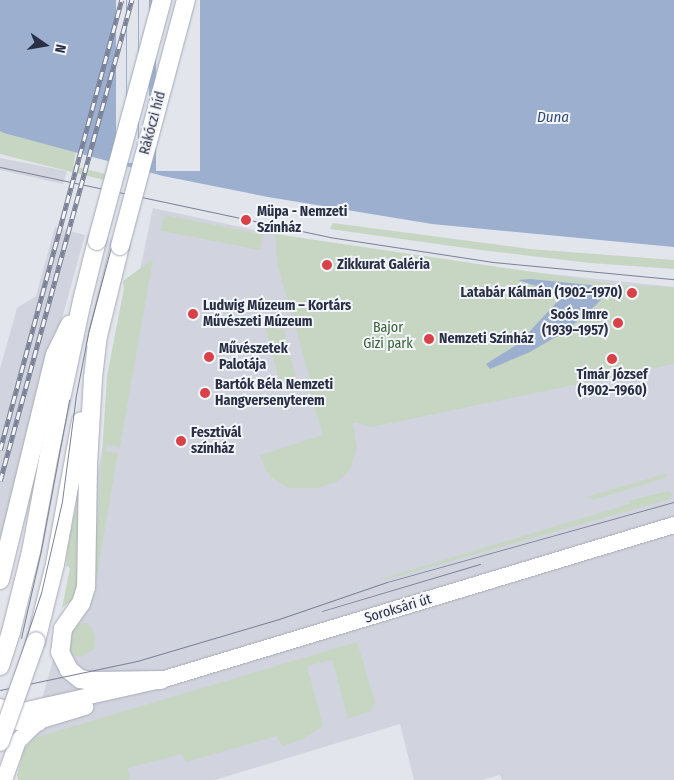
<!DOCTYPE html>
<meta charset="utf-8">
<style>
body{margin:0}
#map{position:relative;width:674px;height:780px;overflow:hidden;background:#e3e5ec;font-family:"Fira Sans Condensed",sans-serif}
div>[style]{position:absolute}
.built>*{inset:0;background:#d1d4de}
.green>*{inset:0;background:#c6d6c3;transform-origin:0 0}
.water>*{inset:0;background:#9cafce}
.pier>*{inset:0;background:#e3e5ec;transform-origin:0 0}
.roads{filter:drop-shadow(0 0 1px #a7abb7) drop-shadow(0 0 1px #a7abb7)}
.secondary>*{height:16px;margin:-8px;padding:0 8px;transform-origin:8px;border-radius:8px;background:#fff}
.primary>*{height:18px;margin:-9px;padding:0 9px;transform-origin:9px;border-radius:9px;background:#fff}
.tram>*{height:1px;margin:-0.5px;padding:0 0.5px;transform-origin:0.5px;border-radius:0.5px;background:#7b8297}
.rail>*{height:4.5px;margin-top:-2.25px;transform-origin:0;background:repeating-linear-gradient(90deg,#f3f5f9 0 8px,#7b8297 0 16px);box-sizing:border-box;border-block:1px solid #7b8297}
.bridges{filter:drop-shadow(0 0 1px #a1a8b9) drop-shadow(0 0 1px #a1a8b9)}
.primary-bridge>*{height:18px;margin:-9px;padding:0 9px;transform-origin:9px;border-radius:9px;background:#fff}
.dots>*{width:14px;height:14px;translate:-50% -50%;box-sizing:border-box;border:2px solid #f3f5f9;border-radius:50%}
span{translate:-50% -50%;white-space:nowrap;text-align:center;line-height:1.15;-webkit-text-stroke:4px #f3f5f9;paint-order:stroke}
.street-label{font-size:14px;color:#293046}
.poi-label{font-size:14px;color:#293046;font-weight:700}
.left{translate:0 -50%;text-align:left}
.right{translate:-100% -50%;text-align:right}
.park-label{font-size:14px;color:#396236}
.water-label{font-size:15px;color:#304a7d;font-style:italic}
.north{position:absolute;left:20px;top:20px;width:50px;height:50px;-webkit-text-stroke:4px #f3f5f9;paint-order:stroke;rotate:103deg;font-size:14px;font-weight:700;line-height:20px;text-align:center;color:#293046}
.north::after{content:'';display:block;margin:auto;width:18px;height:22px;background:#293046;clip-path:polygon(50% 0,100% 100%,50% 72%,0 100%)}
</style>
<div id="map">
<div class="built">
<i style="clip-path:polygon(0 158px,67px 171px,63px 184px,0 170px)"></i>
<i style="clip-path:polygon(153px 208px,278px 235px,493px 268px,674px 287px,674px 780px,502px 780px,500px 775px,482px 780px,414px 780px,400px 724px,215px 780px,19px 780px,71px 597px)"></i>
<i style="clip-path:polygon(55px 227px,85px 235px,0 543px,0 369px,17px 308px,36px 296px)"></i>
</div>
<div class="green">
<i style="clip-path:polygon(0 131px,76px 152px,73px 166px,113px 176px,112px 182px,0 154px)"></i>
<i style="left:164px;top:215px;width:101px;height:16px;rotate:11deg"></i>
<i style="clip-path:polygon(333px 223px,530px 249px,674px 260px,674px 269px,590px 263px,480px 250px,330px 229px)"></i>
<i style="clip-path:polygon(275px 234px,621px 285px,674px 287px,674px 364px,372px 427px,353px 422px,357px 449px,350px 469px,343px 477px,337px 482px,317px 488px,288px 488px,272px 478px,266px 470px,260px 455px,323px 435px,308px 387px,313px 389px,278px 268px)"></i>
<i style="clip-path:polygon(153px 259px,120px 447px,106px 445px,105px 451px,118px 453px,92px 604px,89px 605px,95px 565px,107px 376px,124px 288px,123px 281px)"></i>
<i style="clip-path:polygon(265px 326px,284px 330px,298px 386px,280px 383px)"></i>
<i style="clip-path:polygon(86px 456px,77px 584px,73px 599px,62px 608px,70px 568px,66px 566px,68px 546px)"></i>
<i style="clip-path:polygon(668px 473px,665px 478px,593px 500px,586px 497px)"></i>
<i style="clip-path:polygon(668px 491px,673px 494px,670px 499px,385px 580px,384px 578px,629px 504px,628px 501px)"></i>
<i style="clip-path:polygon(86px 622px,92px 628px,95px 638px,94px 649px,81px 657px,72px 655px,69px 653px,65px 637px,70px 628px)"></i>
<i style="clip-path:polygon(357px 642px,375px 702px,371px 711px,348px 719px,332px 660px,307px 666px,323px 726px,303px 739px,282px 746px,277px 736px,186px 762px,181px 754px,128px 768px,130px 780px,18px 780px,17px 775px,24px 748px,37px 737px)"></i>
</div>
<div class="water">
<i style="clip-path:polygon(0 0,674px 0,674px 247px,432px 224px,268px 197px,163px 176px,4px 133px,0 131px)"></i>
<i style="clip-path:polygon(530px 279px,611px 287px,597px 304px,566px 331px,530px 352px,490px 369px,486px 364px,518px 344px,556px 303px,571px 291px,545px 289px,518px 280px)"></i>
</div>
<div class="pier">
<i style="left:116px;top:0;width:10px;height:160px"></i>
<i style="left:127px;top:0;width:11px;height:163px"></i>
<i style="left:139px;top:0;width:10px;height:166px"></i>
<i style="left:156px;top:0;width:44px;height:171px"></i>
</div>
<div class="roads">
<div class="secondary">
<i style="left:0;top:716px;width:165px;rotate:-12.6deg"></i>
<i style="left:161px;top:680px;width:536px;rotate:-16.81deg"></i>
<i style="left:25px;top:725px;width:63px;rotate:-16.7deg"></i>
<i style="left:4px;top:780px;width:41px;rotate:-70.3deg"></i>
<i style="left:18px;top:741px;width:28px;rotate:-44deg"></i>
</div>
<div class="primary">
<i style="left:98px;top:334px;width:44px;rotate:96.5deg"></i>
<i style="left:93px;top:378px;width:88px;rotate:93.3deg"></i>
<i style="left:88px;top:466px;width:121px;rotate:90.9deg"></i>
<i style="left:86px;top:587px;width:17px;rotate:107deg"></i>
<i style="left:81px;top:603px;width:32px;rotate:125deg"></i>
<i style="left:63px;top:629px;width:23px;rotate:97deg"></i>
<i style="left:60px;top:652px;width:20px;rotate:63deg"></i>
<i style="left:69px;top:670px;width:14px;rotate:39deg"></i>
<i style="left:80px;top:679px;width:13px;rotate:9deg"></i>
<i style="left:93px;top:681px;width:68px;rotate:-0.8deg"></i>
<i style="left:96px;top:344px;width:101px;rotate:-76.2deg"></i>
<i style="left:0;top:580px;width:232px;rotate:-76.3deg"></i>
<i style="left:55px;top:355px;width:34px;rotate:-64deg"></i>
<i style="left:36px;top:641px;width:79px;rotate:-76.1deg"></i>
<i style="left:55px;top:564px;width:145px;rotate:-79.7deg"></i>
<i style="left:0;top:666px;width:36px;rotate:-72deg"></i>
<i style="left:11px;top:632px;width:82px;rotate:-76deg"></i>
<i style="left:31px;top:552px;width:99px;rotate:-79.5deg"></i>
<i style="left:49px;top:455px;width:157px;rotate:-77.9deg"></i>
<i style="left:82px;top:301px;width:62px;rotate:-76deg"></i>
<i style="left:0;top:708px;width:9px;rotate:49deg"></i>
<i style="left:6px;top:715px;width:13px;rotate:27deg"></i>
<i style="left:18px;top:721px;width:20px;rotate:3deg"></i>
</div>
</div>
<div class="tram">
<i style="left:0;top:167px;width:336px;rotate:12deg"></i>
<i style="left:329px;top:237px;width:166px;rotate:8.7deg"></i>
<i style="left:493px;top:262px;width:182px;rotate:5.4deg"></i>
<i style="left:322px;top:611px;width:165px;rotate:-16.6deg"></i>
<i style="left:21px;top:638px;width:90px;rotate:-77.2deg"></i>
<i style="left:41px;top:550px;width:153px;rotate:-79.4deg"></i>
<i style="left:0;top:690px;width:140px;rotate:-12deg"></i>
<i style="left:137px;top:661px;width:148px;rotate:-16.5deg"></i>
<i style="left:279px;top:619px;width:114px;rotate:-18.9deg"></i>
<i style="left:387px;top:582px;width:298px;rotate:-15.6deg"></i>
<i style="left:0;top:716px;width:130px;rotate:-71.6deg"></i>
<i style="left:41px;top:593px;width:94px;rotate:-77.1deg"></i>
<i style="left:62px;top:501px;width:107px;rotate:-82.5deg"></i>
<i style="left:76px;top:395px;width:67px;rotate:-78.9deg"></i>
<i style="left:89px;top:329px;width:341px;rotate:-75deg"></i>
</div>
<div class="rail">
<i style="left:0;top:450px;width:466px;rotate:-74.9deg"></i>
<i style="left:0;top:481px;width:499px;rotate:-74.7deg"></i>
</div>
<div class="bridges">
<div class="primary-bridge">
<i style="left:97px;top:241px;width:250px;rotate:-74.9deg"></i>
<i style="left:120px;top:246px;width:255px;rotate:-75deg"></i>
<i style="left:0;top:742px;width:107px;rotate:-70.4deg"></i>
</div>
</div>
<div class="dots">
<i style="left:246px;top:220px;background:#d84147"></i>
<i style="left:327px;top:265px;background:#d84147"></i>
<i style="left:632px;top:293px;background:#d84147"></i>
<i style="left:193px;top:314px;background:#d84147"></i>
<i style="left:618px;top:323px;background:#d84147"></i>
<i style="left:429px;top:339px;background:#d84147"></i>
<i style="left:209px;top:357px;background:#d84147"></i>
<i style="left:612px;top:359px;background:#d84147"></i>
<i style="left:205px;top:393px;background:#d84147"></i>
<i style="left:181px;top:441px;background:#d84147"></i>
</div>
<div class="street-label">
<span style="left:153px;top:123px;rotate:-75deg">Rákóczi híd</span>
<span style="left:398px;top:609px;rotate:-17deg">Soroksári út</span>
</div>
<div class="poi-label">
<span class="left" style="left:257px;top:220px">Müpa - Nemzeti<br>Színház</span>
<span class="left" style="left:337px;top:265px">Zikkurat Galéria</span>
<span class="right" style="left:622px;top:293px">Latabár Kálmán (1902–1970)</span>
<span class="left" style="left:203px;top:314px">Ludwig Múzeum – Kortárs<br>Művészeti Múzeum</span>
<span class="right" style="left:608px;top:323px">Soós Imre<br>(1939–1957)</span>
<span class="left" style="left:439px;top:339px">Nemzeti Színház</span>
<span class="left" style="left:219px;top:357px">Művészetek<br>Palotája</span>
<span style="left:612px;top:383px">Tímár József<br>(1902–1960)</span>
<span class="left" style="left:215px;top:393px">Bartók Béla Nemzeti<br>Hangversenyterem</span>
<span class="left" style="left:191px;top:441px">Fesztivál<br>színház</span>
</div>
<div class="park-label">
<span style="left:388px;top:336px">Bajor<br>Gizi park</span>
</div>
<div class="water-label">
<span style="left:553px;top:118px">Duna</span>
</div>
<div class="north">N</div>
</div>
